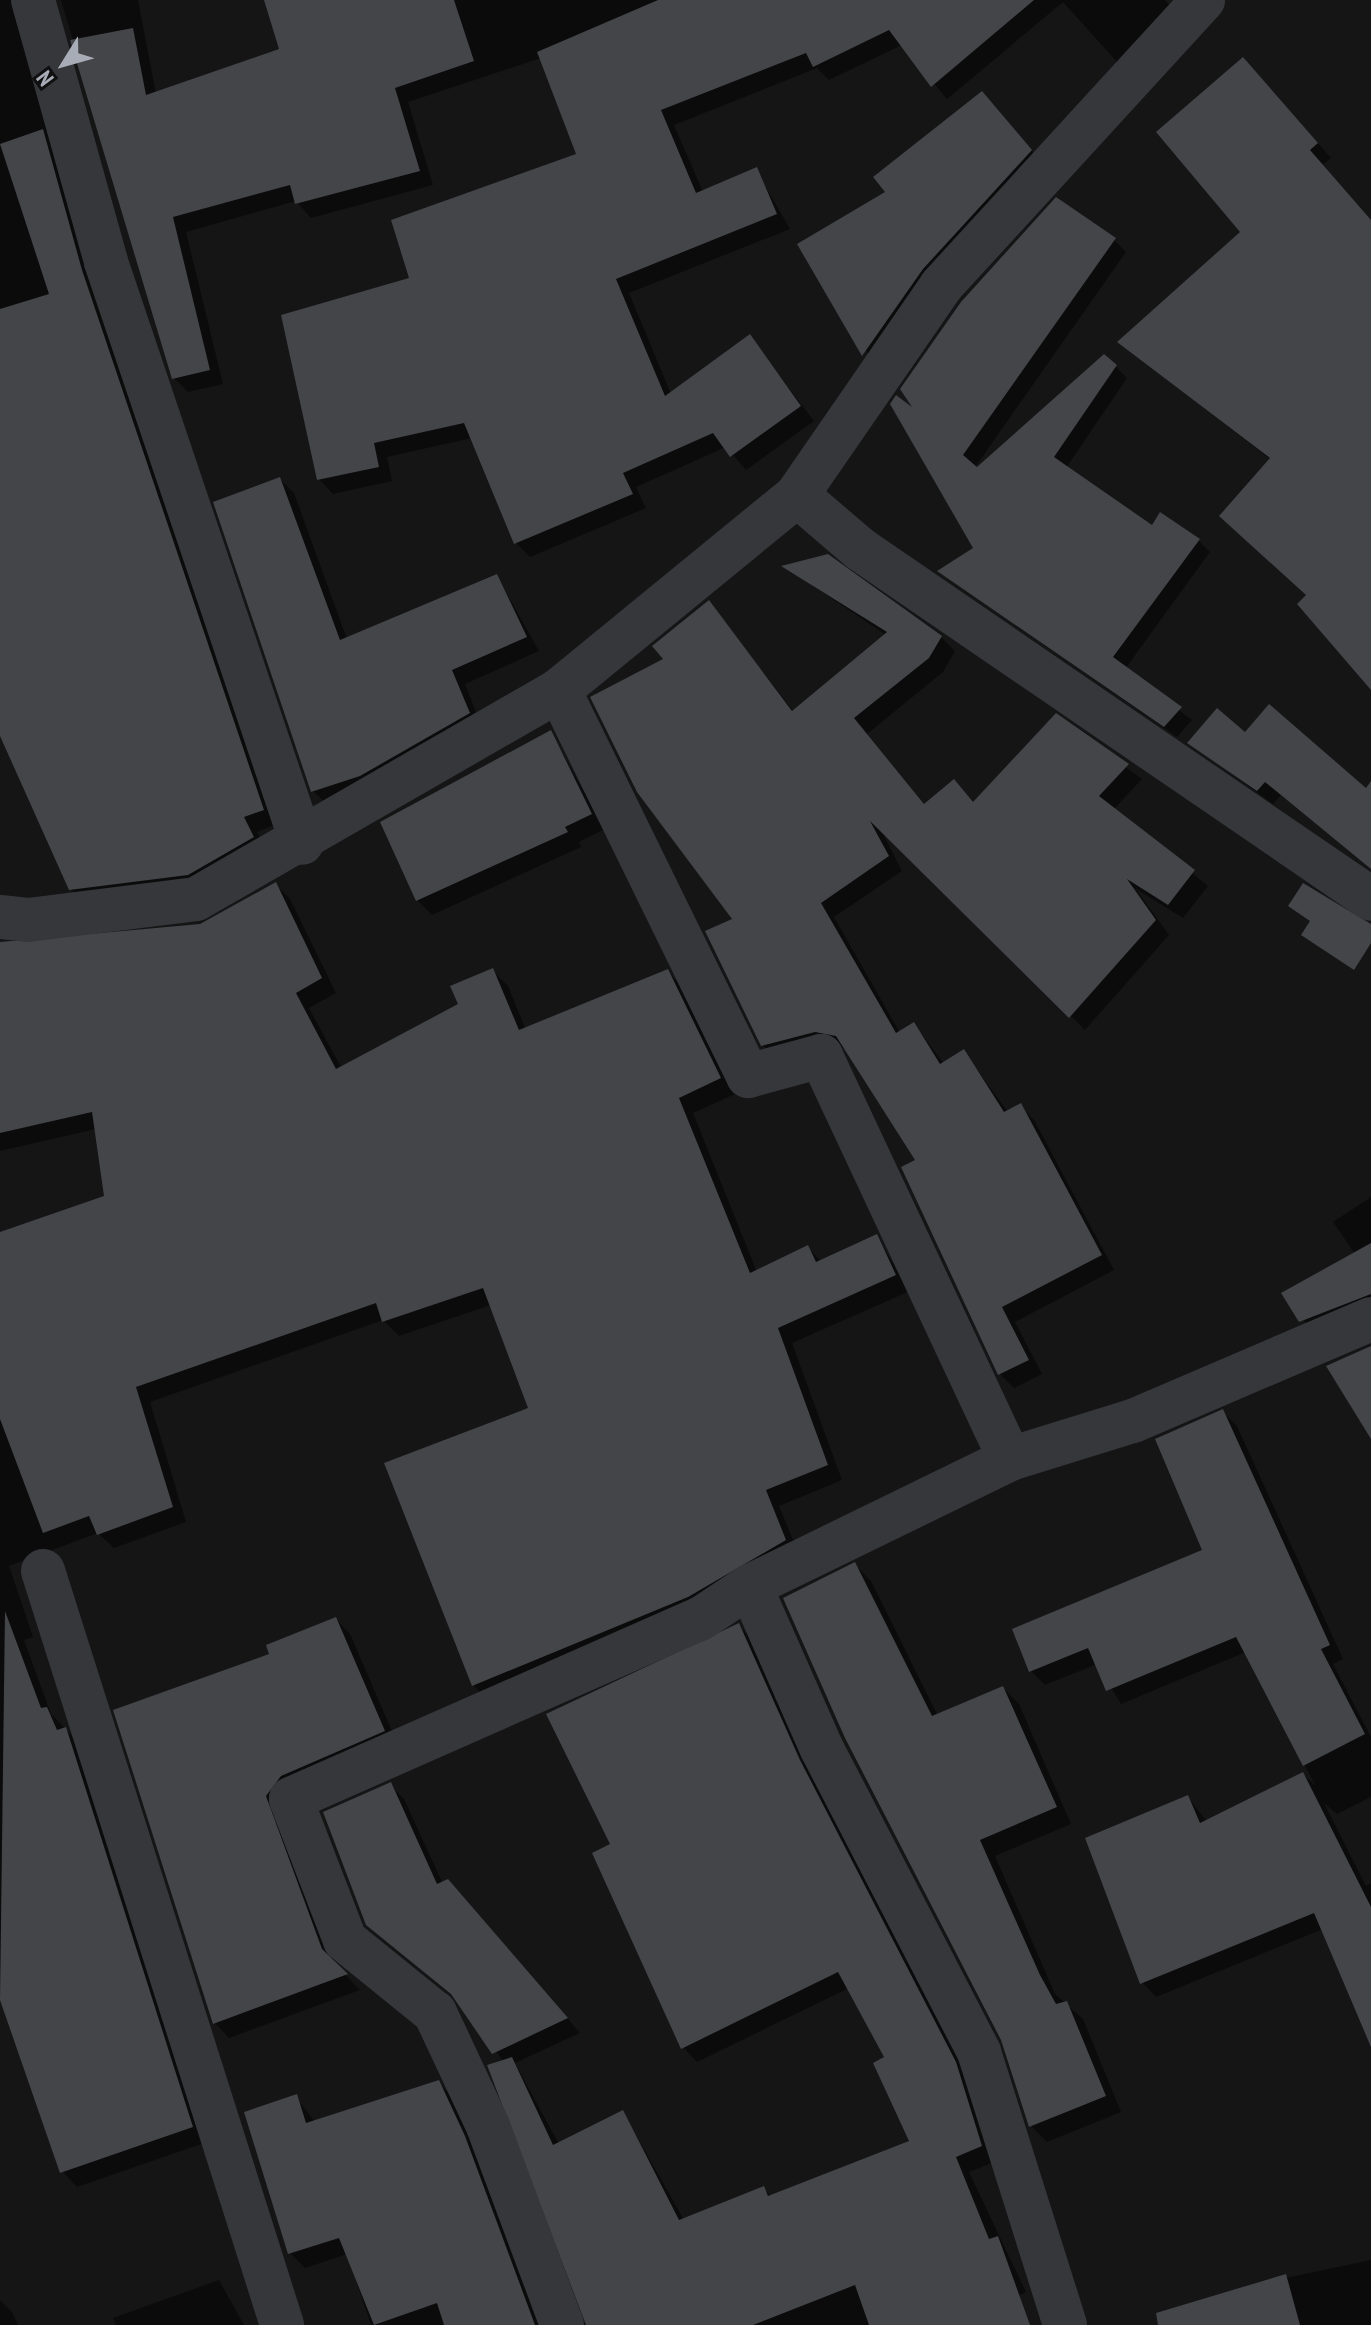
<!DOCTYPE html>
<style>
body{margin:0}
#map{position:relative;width:1371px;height:2325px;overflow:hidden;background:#151516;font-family:"PT Sans Narrow",sans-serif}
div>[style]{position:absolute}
.shadow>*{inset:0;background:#0007}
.building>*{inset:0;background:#444549}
.street>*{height:44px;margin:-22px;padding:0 22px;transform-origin:22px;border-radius:22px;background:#36373b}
span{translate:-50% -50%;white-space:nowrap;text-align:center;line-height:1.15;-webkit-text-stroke:7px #101011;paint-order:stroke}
.north{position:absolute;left:24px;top:24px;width:80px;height:80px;-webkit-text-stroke:6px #101011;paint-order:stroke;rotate:233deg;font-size:22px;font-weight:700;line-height:32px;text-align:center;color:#a8acb6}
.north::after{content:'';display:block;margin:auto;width:28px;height:36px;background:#a8acb6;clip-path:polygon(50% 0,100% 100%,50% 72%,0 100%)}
</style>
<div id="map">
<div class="shadow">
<i style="clip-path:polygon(0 0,30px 0,277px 824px,257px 832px,267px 852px,203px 888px,85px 903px,71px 889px,0 732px)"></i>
<i style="clip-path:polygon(61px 0,138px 0,156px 94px,281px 50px,266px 0,1165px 0,1174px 10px,1117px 62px,1063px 2px,947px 99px,902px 45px,829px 80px,817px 68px,674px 125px,703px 192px,756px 170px,790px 229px,629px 293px,671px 394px,750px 337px,814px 421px,746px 470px,726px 447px,636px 487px,646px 508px,530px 557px,516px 543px,472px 438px,387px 457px,392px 481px,333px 494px,319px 479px,411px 280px,578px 155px,541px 58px,408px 102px,433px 185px,311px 218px,296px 201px,186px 232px,223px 384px,188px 392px,174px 378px)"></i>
<i style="clip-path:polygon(1256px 73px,1331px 158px,1322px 165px,1371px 221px,1371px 687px,1308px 596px,1271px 460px,1120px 342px,1242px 232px)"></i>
<i style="clip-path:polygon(982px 93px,1045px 166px,878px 369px,800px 244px,888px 193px)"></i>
<i style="clip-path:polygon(1114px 240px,1126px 252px,971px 473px,1115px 366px,1127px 378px,1066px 468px,1152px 528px,1198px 540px,1210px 552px,1125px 669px,1192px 720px,1177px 737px,940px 572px,976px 548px,919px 414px)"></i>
<i style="clip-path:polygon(280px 479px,294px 493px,347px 639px,497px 576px,539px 651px,465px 684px,482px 727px,327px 804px,313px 791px)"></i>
<i style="clip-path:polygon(785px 567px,941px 637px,955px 651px,943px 672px,867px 734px,925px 805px,974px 804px,1056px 716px,1142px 779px,1113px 810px,1208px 886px,1183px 918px,1135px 888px,1169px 935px,1085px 1030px,880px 828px,902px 871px,834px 917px,900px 1033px,914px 1024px,944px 1064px,964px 1052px,1008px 1112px,1020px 1106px,1034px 1120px,1114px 1270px,1015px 1322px,1042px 1374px,1014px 1388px,1000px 1374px,918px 1160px,847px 1049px,830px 1045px,777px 1060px,763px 1045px,666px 660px,709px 602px,794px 712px,886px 635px)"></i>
<i style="clip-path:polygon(551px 733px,605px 829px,579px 842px,581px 847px,432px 915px,417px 900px)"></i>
<i style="clip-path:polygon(1245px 735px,1371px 795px,1371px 868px,1281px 795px,1273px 804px,1190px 743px)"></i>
<i style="clip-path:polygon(275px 884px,290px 899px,336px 993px,309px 1008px,342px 1069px,461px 1005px,493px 971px,508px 986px,526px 1030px,667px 972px,683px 987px,735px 1094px,693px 1113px,757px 1272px,808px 1248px,821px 1261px,876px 1236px,910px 1291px,792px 1343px,842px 1480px,779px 1506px,800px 1556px,488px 1700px,473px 1685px,530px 1409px,491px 1305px,399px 1336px,383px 1320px,150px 1402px,186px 1522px,114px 1548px,98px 1533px,9px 1566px,33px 1637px,24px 1640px,51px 1714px,81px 1745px,207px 2142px,77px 2187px,62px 2171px,0 1994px,0 1234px,106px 1198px,96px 1129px,0 1151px,0 944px,200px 926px)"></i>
<i style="clip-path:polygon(1371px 1197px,1371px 1312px,1315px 1335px,1284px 1294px,1355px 1254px,1333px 1222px)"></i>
<i style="clip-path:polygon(1223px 1412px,1237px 1426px,1343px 1659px,1333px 1664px,1371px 1737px,1371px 1797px,1337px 1814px,1324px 1803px,1366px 1886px,1371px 1883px,1371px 2042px,1323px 1929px,1156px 1997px,1142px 1982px,1188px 1797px,1207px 1822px,1303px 1774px,1315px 1785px,1246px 1652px,1121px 1704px,1097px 1664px,1045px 1685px,1031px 1671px,1205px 1551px)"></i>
<i style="clip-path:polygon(855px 1565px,871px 1581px,938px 1716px,1003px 1688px,1019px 1704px,1071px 1824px,995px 1856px,1055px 1994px,1083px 2019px,1121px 2112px,1047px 2142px,1031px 2126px)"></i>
<i style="clip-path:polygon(336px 1619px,350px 1634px,398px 1745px,280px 1812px,336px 1965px,360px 1990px,229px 2038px,215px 2023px,116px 1712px,272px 1656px)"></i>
<i style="clip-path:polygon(739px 1626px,753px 1640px,970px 2078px,996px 2161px,969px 2172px,1026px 2292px,993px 2308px,999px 2325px,586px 2325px,504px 2062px,457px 1999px,368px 1924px,390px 1785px,404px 1799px,443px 1884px,462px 1895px,580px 2033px,515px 2063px,559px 2144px,623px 2112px,684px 2220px,764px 2189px,772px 2197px,912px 2142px,887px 2058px,849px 1988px,697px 2062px,683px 2047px,612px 1845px)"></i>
<i style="clip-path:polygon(438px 2083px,453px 2097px,543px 2325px,371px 2325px,347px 2254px,305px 2268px,290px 2253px,246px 2113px,296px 2097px,315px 2122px)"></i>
<i style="clip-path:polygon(1371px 2260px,1371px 2325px,1157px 2325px,1222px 2309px,1252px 2285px)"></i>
<i style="clip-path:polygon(219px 2280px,244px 2325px,116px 2325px,113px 2318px)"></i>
<i style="clip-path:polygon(0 2300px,12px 2312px,18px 2325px,0 2325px)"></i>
</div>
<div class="building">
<i style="clip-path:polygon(264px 0,454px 0,474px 61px,395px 88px,420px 171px,295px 204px,290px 185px,173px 217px,210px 370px,172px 379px,70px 40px,133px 28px,146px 95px,279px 49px)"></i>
<i style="clip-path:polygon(658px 0,1034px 0,931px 87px,889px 30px,813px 67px,806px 53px,661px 110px,696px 193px,757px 167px,777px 214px,616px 279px,665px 396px,750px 334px,801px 406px,730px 457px,713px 433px,623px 473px,633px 494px,514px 544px,464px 423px,374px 443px,379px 467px,317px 480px,281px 315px,409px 278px,391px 220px,576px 154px,537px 52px)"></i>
<i style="clip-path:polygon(1243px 57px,1318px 143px,1310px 150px,1371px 220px,1371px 690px,1297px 604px,1306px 595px,1219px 516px,1270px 458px,1117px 342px,1240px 232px,1156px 132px)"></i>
<i style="clip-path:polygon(982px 91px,1032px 150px,923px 269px,862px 356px,797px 244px,885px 192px,873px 177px)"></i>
<i style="clip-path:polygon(43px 129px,82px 270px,264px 810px,244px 817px,254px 837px,188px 875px,69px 890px,0 736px,0 309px,49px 294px,0 144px)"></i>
<i style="clip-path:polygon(1056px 197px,1116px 238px,963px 455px,977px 467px,1104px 354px,1117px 365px,1054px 457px,1152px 525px,1160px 512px,1200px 539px,1113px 657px,1182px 707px,1164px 727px,937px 571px,973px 548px,890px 404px,896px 395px,912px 407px,900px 389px,961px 302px)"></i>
<i style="clip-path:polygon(280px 477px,340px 640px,497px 574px,527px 637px,452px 670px,470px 713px,360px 776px,311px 792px,213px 502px)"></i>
<i style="clip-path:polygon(828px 554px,942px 636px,929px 658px,854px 718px,924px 804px,954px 779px,973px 802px,1056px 713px,1129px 764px,1099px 796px,1195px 870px,1168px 905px,1127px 879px,1156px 920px,1069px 1018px,870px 821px,889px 856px,821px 903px,896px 1033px,914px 1022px,940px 1064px,964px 1049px,1004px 1112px,1021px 1103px,1102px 1255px,1002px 1307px,1029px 1360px,998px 1375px,901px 1167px,915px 1160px,836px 1036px,815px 1032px,761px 1046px,705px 931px,732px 919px,637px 792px,590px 697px,663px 659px,652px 646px,709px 600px,792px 711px,887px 632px,781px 566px)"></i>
<i style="clip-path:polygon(1269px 704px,1366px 788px,1371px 781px,1371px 869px,1265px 782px,1257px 791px,1187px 743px,1217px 708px,1245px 732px)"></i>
<i style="clip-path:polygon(551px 730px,592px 814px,565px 827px,568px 832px,416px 901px,380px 822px)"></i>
<i style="clip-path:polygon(276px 882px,322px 978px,296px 993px,336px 1069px,458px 1004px,450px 986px,493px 968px,519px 1030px,668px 969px,721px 1078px,679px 1098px,750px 1273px,808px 1245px,816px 1262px,877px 1234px,896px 1275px,778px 1328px,828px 1465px,766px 1490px,786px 1540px,688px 1597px,472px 1686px,384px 1463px,528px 1408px,483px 1288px,382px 1322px,376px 1303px,136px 1387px,173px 1507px,97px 1535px,89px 1516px,43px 1533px,0 1419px,0 1232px,104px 1196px,92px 1112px,0 1133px,0 942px,200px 924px)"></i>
<i style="clip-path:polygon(1303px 883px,1371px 924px,1371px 943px,1354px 970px,1301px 935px,1310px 921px,1288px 906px)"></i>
<i style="clip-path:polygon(1371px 1243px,1371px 1294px,1299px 1322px,1281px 1293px)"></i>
<i style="clip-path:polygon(1371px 1346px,1371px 1439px,1326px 1366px)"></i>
<i style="clip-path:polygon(1223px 1409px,1330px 1645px,1321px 1649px,1365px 1734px,1303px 1766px,1236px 1637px,1106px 1691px,1088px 1648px,1029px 1672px,1012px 1629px,1202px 1550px,1155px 1439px)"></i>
<i style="clip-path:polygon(855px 1562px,932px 1716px,1003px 1686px,1057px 1807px,980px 1840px,1040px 1975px,1056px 2004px,1067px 2001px,1106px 2096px,1029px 2127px,1001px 2040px,845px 1738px,783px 1598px)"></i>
<i style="clip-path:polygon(5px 1611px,41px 1708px,47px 1707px,57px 1730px,66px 1727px,193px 2127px,60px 2173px,0 2000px)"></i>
<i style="clip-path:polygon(336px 1617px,385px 1731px,281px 1776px,266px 1796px,322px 1949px,348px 1974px,213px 2024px,113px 1710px,269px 1654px,266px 1645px)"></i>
<i style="clip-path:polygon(739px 1623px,800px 1760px,956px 2062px,982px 2146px,956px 2157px,989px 2239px,998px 2236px,1030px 2325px,869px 2325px,855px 2285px,753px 2325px,586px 2325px,487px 2065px,512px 2057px,553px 2145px,623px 2110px,679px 2220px,764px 2186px,768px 2196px,909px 2141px,873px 2063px,884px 2057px,838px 1972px,681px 2049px,592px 1853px,610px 1844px,546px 1714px)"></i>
<i style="clip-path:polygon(1303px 1772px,1371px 1907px,1371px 2047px,1314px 1913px,1140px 1984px,1085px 1838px,1188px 1795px,1200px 1823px)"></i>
<i style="clip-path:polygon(391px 1782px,437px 1884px,448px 1879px,568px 2018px,492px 2054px,451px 1994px,366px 1925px,323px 1812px)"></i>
<i style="clip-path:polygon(439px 2080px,465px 2136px,535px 2325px,444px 2325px,437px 2303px,374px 2325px,339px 2238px,288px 2254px,244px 2112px,297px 2094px,306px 2123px)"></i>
<i style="clip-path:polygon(1286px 2274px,1300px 2325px,1158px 2325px,1156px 2313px)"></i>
</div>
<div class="street">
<i style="left:33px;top:0;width:272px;rotate:74.4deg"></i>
<i style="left:106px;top:262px;width:613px;rotate:71.36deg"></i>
<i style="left:797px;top:495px;width:83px;rotate:40.6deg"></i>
<i style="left:860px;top:549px;width:619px;rotate:34.41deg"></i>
<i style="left:559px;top:690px;width:430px;rotate:63.9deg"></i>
<i style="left:748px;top:1076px;width:76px;rotate:-15.3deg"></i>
<i style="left:821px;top:1056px;width:445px;rotate:64.9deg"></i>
<i style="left:0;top:917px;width:28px;rotate:6deg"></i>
<i style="left:28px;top:920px;width:169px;rotate:-7.1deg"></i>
<i style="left:196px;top:899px;width:419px;rotate:-29.9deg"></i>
<i style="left:559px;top:690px;width:308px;rotate:-39.3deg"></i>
<i style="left:797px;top:495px;width:254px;rotate:-55.4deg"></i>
<i style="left:941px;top:286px;width:388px;rotate:-47.5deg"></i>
<i style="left:43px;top:1571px;width:791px;rotate:72.41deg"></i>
<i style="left:750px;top:1586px;width:178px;rotate:66.2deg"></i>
<i style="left:822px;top:1749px;width:341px;rotate:62.6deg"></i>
<i style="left:979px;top:2052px;width:286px;rotate:72.5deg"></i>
<i style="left:562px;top:2325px;width:212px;rotate:-110.4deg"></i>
<i style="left:488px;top:2126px;width:125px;rotate:-115.1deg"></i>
<i style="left:435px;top:2013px;width:116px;rotate:-141deg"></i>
<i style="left:345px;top:1940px;width:151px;rotate:-111deg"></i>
<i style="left:291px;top:1799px;width:447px;rotate:-23.8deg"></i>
<i style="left:700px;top:1619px;width:60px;rotate:-33.4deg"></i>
<i style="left:750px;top:1586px;width:289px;rotate:-26deg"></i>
<i style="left:1010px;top:1459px;width:129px;rotate:-17.2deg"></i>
<i style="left:1133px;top:1421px;width:259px;rotate:-23.2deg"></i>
</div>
<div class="north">N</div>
</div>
